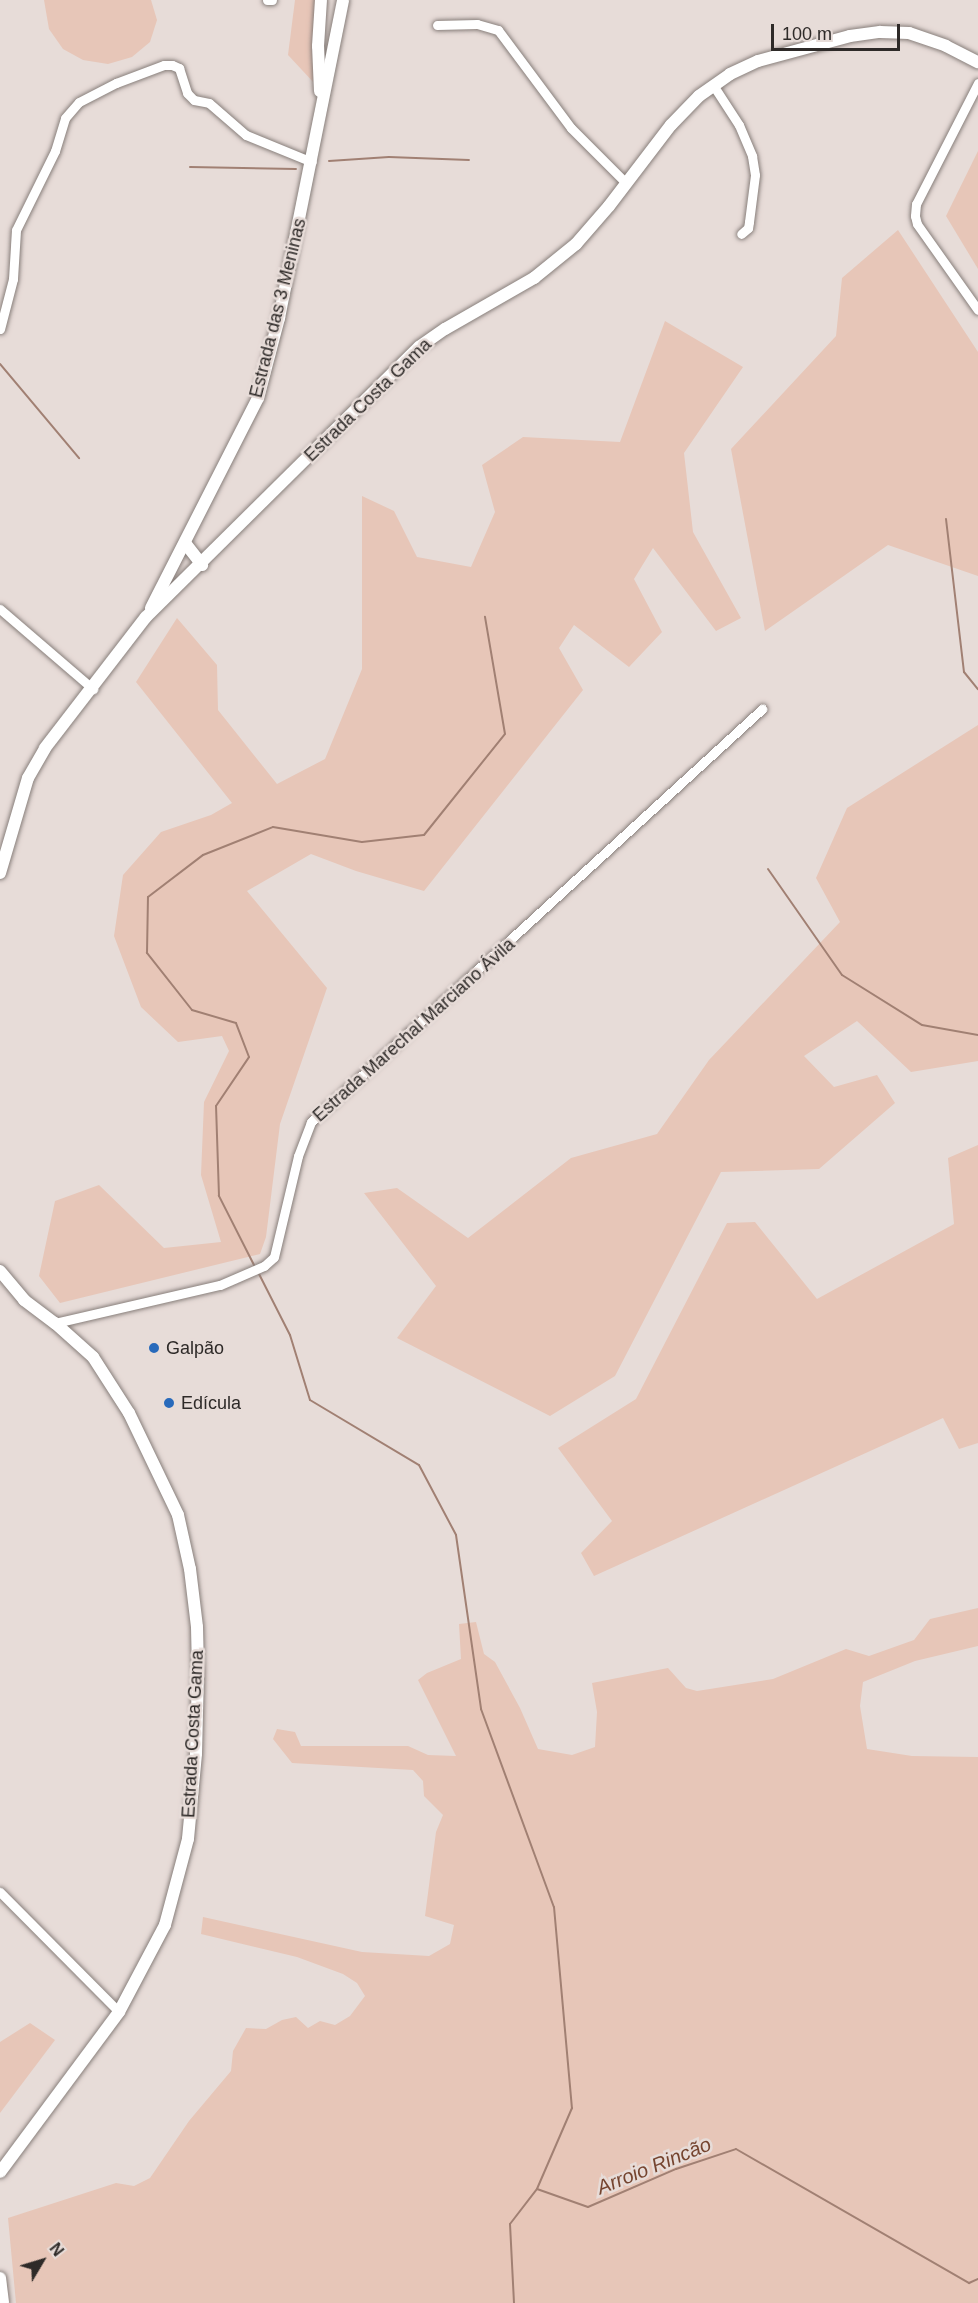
<!DOCTYPE html>
<meta charset="utf-8">
<style>
body{margin:0}
#map{position:relative;width:978px;height:2303px;overflow:hidden;background:#e7dcd8;font-family:Arial,sans-serif}
div>[style]{position:absolute}
.green>*{inset:0;background:#e7c6b8}
.stream>*{height:2px;margin:-1px;padding:0 1px;transform-origin:1px;border-radius:1px;background:#a18073}
.roads{filter:drop-shadow(0 0 2px #887f7b) drop-shadow(0 0 2px #887f7b)}
.minor>*{height:9px;margin:-4.5px;padding:0 4.5px;transform-origin:4.5px;border-radius:4.5px;background:#fff}
.major>*{height:12px;margin:-6px;padding:0 6px;transform-origin:6px;border-radius:6px;background:#fff}
.dots>*{width:16px;height:16px;translate:-50% -50%;box-sizing:border-box;border:3px solid #e7dcd8;border-radius:50%}
span{translate:-50% -50%;white-space:nowrap;text-align:center;line-height:1.15;-webkit-text-stroke:5px #e7dcd8;paint-order:stroke}
.street-label{font-size:18px;color:#2e2a28}
.poi-label{font-size:18px;color:#2e2a28}
.left{translate:0 -50%;text-align:left}
.water-label{font-size:20px;color:#75442f;font-style:italic}
.north{position:absolute;left:12px;top:2231px;width:60px;height:60px;-webkit-text-stroke:4px #e7dcd8;paint-order:stroke;rotate:52deg;font-size:16px;font-weight:700;line-height:24px;text-align:center;color:#2e2a28}
.north::after{content:'';display:block;margin:auto;width:21px;height:27px;background:#2e2a28;clip-path:polygon(50% 0,100% 100%,50% 72%,0 100%)}
.scale{position:absolute;left:771px;top:24px;width:129px;height:27px;box-sizing:border-box;border:3px solid #2e2a28;border-top:0;padding-left:8px;font-size:18px;line-height:21px;white-space:nowrap;color:#2e2a28;-webkit-text-stroke:4px #e7dcd8;paint-order:stroke}
</style>
<div id="map">
<div class="green">
<i style="clip-path:polygon(44px 0,151px 0,157px 20px,150px 42px,132px 57px,108px 64px,83px 60px,63px 49px,49px 29px)"></i>
<i style="clip-path:polygon(295px 0,315px 0,315px 84px,288px 55px)"></i>
<i style="clip-path:polygon(978px 151px,978px 269px,946px 216px)"></i>
<i style="clip-path:polygon(898px 230px,978px 352px,978px 576px,888px 545px,765px 631px,731px 449px,836px 336px,842px 278px)"></i>
<i style="clip-path:polygon(665px 321px,743px 367px,684px 453px,693px 532px,741px 618px,716px 631px,653px 548px,634px 579px,662px 632px,629px 667px,574px 625px,559px 648px,583px 690px,424px 891px,356px 871px,311px 854px,247px 891px,327px 988px,280px 1124px,266px 1237px,260px 1254px,60px 1303px,39px 1276px,55px 1201px,99px 1185px,164px 1248px,221px 1242px,201px 1175px,204px 1102px,229px 1051px,222px 1036px,178px 1042px,141px 1007px,114px 936px,123px 875px,161px 832px,211px 815px,232px 803px,136px 682px,177px 618px,217px 665px,218px 710px,277px 784px,325px 759px,362px 669px,362px 496px,394px 511px,417px 557px,471px 567px,495px 512px,482px 465px,523px 437px,620px 442px)"></i>
<i style="clip-path:polygon(978px 725px,978px 1061px,911px 1072px,857px 1021px,804px 1056px,834px 1087px,877px 1075px,895px 1103px,819px 1169px,721px 1172px,615px 1376px,550px 1416px,397px 1338px,436px 1286px,364px 1193px,397px 1188px,468px 1238px,571px 1158px,657px 1134px,709px 1060px,840px 922px,816px 878px,847px 808px)"></i>
<i style="clip-path:polygon(978px 1145px,978px 1443px,959px 1449px,943px 1418px,594px 1576px,581px 1553px,612px 1521px,558px 1448px,636px 1399px,727px 1223px,755px 1222px,817px 1299px,954px 1224px,948px 1158px)"></i>
<i style="clip-path:polygon(978px 1608px,978px 1646px,915px 1661px,863px 1682px,860px 1706px,867px 1749px,912px 1756px,978px 1757px,978px 2303px,16px 2303px,8px 2218px,116px 2183px,134px 2186px,150px 2178px,189px 2121px,231px 2071px,233px 2051px,246px 2028px,266px 2029px,282px 2020px,296px 2017px,308px 2028px,320px 2021px,335px 2025px,350px 2016px,365px 1996px,357px 1983px,343px 1974px,297px 1957px,201px 1934px,203px 1917px,362px 1952px,429px 1956px,450px 1944px,454px 1925px,425px 1916px,436px 1832px,443px 1815px,424px 1796px,423px 1781px,413px 1770px,292px 1763px,273px 1739px,277px 1729px,295px 1732px,301px 1746px,408px 1746px,428px 1755px,456px 1756px,418px 1680px,427px 1673px,461px 1659px,459px 1624px,476px 1622px,484px 1654px,495px 1662px,520px 1708px,538px 1749px,572px 1755px,595px 1747px,597px 1712px,592px 1683px,668px 1668px,686px 1688px,697px 1691px,773px 1679px,846px 1649px,869px 1656px,914px 1640px,930px 1619px)"></i>
<i style="clip-path:polygon(30px 2023px,55px 2040px,0 2113px,0 2042px)"></i>
</div>
<div class="stream">
<i style="left:329px;top:161px;width:60px;rotate:-3.8deg"></i>
<i style="left:389px;top:157px;width:80px;rotate:2.1deg"></i>
<i style="left:190px;top:167px;width:106px;rotate:1.1deg"></i>
<i style="left:0;top:364px;width:123px;rotate:50deg"></i>
<i style="left:946px;top:519px;width:154px;rotate:83.3deg"></i>
<i style="left:964px;top:672px;width:22px;rotate:51deg"></i>
<i style="left:768px;top:869px;width:129px;rotate:55.1deg"></i>
<i style="left:842px;top:975px;width:94px;rotate:32deg"></i>
<i style="left:922px;top:1025px;width:57px;rotate:10.1deg"></i>
<i style="left:255px;top:1267px;width:80px;rotate:-116.9deg"></i>
<i style="left:219px;top:1196px;width:90px;rotate:-91.9deg"></i>
<i style="left:216px;top:1106px;width:59px;rotate:-56deg"></i>
<i style="left:249px;top:1057px;width:36px;rotate:-111deg"></i>
<i style="left:236px;top:1023px;width:46px;rotate:-163.5deg"></i>
<i style="left:192px;top:1010px;width:73px;rotate:-128.3deg"></i>
<i style="left:147px;top:953px;width:56px;rotate:-89deg"></i>
<i style="left:148px;top:897px;width:69px;rotate:-37.4deg"></i>
<i style="left:203px;top:855px;width:75px;rotate:-21.8deg"></i>
<i style="left:273px;top:827px;width:90px;rotate:9.6deg"></i>
<i style="left:362px;top:842px;width:62px;rotate:-6.4deg"></i>
<i style="left:424px;top:835px;width:129px;rotate:-51.3deg"></i>
<i style="left:505px;top:734px;width:119px;rotate:-99.7deg"></i>
<i style="left:258px;top:1272px;width:71px;rotate:63.1deg"></i>
<i style="left:290px;top:1335px;width:68px;rotate:72.9deg"></i>
<i style="left:310px;top:1400px;width:127px;rotate:30.8deg"></i>
<i style="left:419px;top:1465px;width:79px;rotate:62.1deg"></i>
<i style="left:456px;top:1535px;width:176px;rotate:81.8deg"></i>
<i style="left:481px;top:1709px;width:211px;rotate:69.8deg"></i>
<i style="left:554px;top:1907px;width:202px;rotate:84.9deg"></i>
<i style="left:572px;top:2108px;width:88px;rotate:113.4deg"></i>
<i style="left:514px;top:2303px;width:79px;rotate:-92.9deg"></i>
<i style="left:510px;top:2224px;width:44px;rotate:-52.4deg"></i>
<i style="left:537px;top:2189px;width:54px;rotate:19.4deg"></i>
<i style="left:588px;top:2207px;width:96px;rotate:-23.4deg"></i>
<i style="left:676px;top:2169px;width:63px;rotate:-18.4deg"></i>
<i style="left:736px;top:2149px;width:269px;rotate:29.9deg"></i>
<i style="left:969px;top:2283px;width:10px;rotate:-24deg"></i>
</div>
<div class="roads">
<div class="minor">
<i style="left:267px;top:0;width:5px"></i>
<i style="left:437px;top:25px;width:40px;rotate:-1.4deg"></i>
<i style="left:477px;top:24px;width:22px;rotate:16deg"></i>
<i style="left:498px;top:30px;width:122px;rotate:53.3deg"></i>
<i style="left:571px;top:128px;width:78px;rotate:45deg"></i>
<i style="left:978px;top:83px;width:136px;rotate:117.1deg"></i>
<i style="left:916px;top:204px;width:12px;rotate:95deg"></i>
<i style="left:915px;top:216px;width:8px;rotate:76deg"></i>
<i style="left:917px;top:224px;width:105px;rotate:54.7deg"></i>
<i style="left:713px;top:85px;width:48px;rotate:57deg"></i>
<i style="left:739px;top:125px;width:34px;rotate:67deg"></i>
<i style="left:752px;top:156px;width:19px;rotate:81deg"></i>
<i style="left:755px;top:175px;width:47px;rotate:97.3deg"></i>
<i style="left:749px;top:222px;width:6px;rotate:99deg"></i>
<i style="left:748px;top:228px;width:9px;rotate:139deg"></i>
<i style="left:0;top:329px;width:52px;rotate:-75.4deg"></i>
<i style="left:13px;top:279px;width:49px;rotate:-86.5deg"></i>
<i style="left:16px;top:230px;width:88px;rotate:-63.7deg"></i>
<i style="left:55px;top:151px;width:34px;rotate:-73deg"></i>
<i style="left:65px;top:118px;width:21px;rotate:-49deg"></i>
<i style="left:79px;top:102px;width:42px;rotate:-27.2deg"></i>
<i style="left:116px;top:83px;width:51px;rotate:-20.6deg"></i>
<i style="left:164px;top:65px;width:8px"></i>
<i style="left:172px;top:65px;width:8px;rotate:23deg"></i>
<i style="left:179px;top:68px;width:26px;rotate:72deg"></i>
<i style="left:187px;top:93px;width:10px;rotate:45deg"></i>
<i style="left:194px;top:100px;width:15px;rotate:11deg"></i>
<i style="left:209px;top:103px;width:49px;rotate:40.9deg"></i>
<i style="left:246px;top:135px;width:71px;rotate:22.2deg"></i>
<i style="left:0;top:609px;width:123px;rotate:40.7deg"></i>
<i style="left:55px;top:1323px;width:169px;rotate:-13deg"></i>
<i style="left:220px;top:1285px;width:48px;rotate:-23.4deg"></i>
<i style="left:264px;top:1266px;width:13px;rotate:-42deg"></i>
<i style="left:274px;top:1257px;width:104px;rotate:-76.6deg"></i>
<i style="left:298px;top:1156px;width:36px;rotate:-69deg"></i>
<i style="left:311px;top:1122px;width:612px;rotate:-42.48deg"></i>
<i style="left:0;top:1892px;width:169px;rotate:45.2deg"></i>
</div>
<div class="major">
<i style="left:320px;top:91px;width:45px;rotate:-92.5deg"></i>
<i style="left:318px;top:46px;width:46px;rotate:-86.3deg"></i>
<i style="left:185px;top:543px;width:28px;rotate:52deg"></i>
<i style="left:151px;top:608px;width:236px;rotate:-63deg"></i>
<i style="left:258px;top:398px;width:83px;rotate:-75.3deg"></i>
<i style="left:279px;top:318px;width:324px;rotate:-78.6deg"></i>
<i style="left:0;top:873px;width:99px;rotate:-73.6deg"></i>
<i style="left:28px;top:778px;width:34px;rotate:-60deg"></i>
<i style="left:45px;top:748px;width:165px;rotate:-52.4deg"></i>
<i style="left:146px;top:617px;width:384px;rotate:-44.7deg"></i>
<i style="left:419px;top:347px;width:32px;rotate:-35deg"></i>
<i style="left:445px;top:329px;width:103px;rotate:-29.8deg"></i>
<i style="left:534px;top:278px;width:54px;rotate:-39deg"></i>
<i style="left:576px;top:244px;width:50px;rotate:-49deg"></i>
<i style="left:609px;top:206px;width:102px;rotate:-52.6deg"></i>
<i style="left:671px;top:125px;width:40px;rotate:-46deg"></i>
<i style="left:699px;top:96px;width:38px;rotate:-35deg"></i>
<i style="left:730px;top:74px;width:31px;rotate:-25deg"></i>
<i style="left:758px;top:61px;width:95px;rotate:-15.2deg"></i>
<i style="left:850px;top:36px;width:30px;rotate:-8deg"></i>
<i style="left:880px;top:32px;width:29px;rotate:2deg"></i>
<i style="left:909px;top:33px;width:39px;rotate:19deg"></i>
<i style="left:946px;top:46px;width:36px;rotate:27deg"></i>
<i style="left:0;top:1271px;width:38px;rotate:50deg"></i>
<i style="left:24px;top:1300px;width:39px;rotate:37deg"></i>
<i style="left:55px;top:1323px;width:51px;rotate:41.8deg"></i>
<i style="left:93px;top:1357px;width:67px;rotate:57.3deg"></i>
<i style="left:129px;top:1413px;width:113px;rotate:64.3deg"></i>
<i style="left:178px;top:1515px;width:55px;rotate:77.5deg"></i>
<i style="left:190px;top:1569px;width:58px;rotate:83.1deg"></i>
<i style="left:197px;top:1627px;width:45px;rotate:88.7deg"></i>
<i style="left:198px;top:1672px;width:82px;rotate:91.4deg"></i>
<i style="left:196px;top:1754px;width:85px;rotate:95.4deg"></i>
<i style="left:188px;top:1839px;width:89px;rotate:105deg"></i>
<i style="left:165px;top:1925px;width:98px;rotate:117.9deg"></i>
<i style="left:119px;top:2012px;width:199px;rotate:126.6deg"></i>
<i style="left:0;top:2278px;width:25px;rotate:83deg"></i>
</div>
</div>
<div class="dots">
<i style="left:154px;top:1348px;background:#286abb"></i>
<i style="left:169px;top:1403px;background:#286abb"></i>
</div>
<div class="street-label">
<span style="left:278px;top:308px;rotate:-76deg">Estrada das 3 Meninas</span>
<span style="left:368px;top:400px;rotate:-44deg">Estrada Costa Gama</span>
<span style="left:414px;top:1030px;rotate:-42deg">Estrada Marechal Marciano Ávila</span>
<span style="left:193px;top:1734px;rotate:-87deg">Estrada Costa Gama</span>
</div>
<div class="poi-label">
<span class="left" style="left:166px;top:1348px">Galpão</span>
<span class="left" style="left:181px;top:1403px">Edícula</span>
</div>
<div class="water-label">
<span style="left:654px;top:2166px;rotate:-22deg">Arroio Rincão</span>
</div>
<div class="north">N</div>
<div class="scale">100 m</div>
</div>
